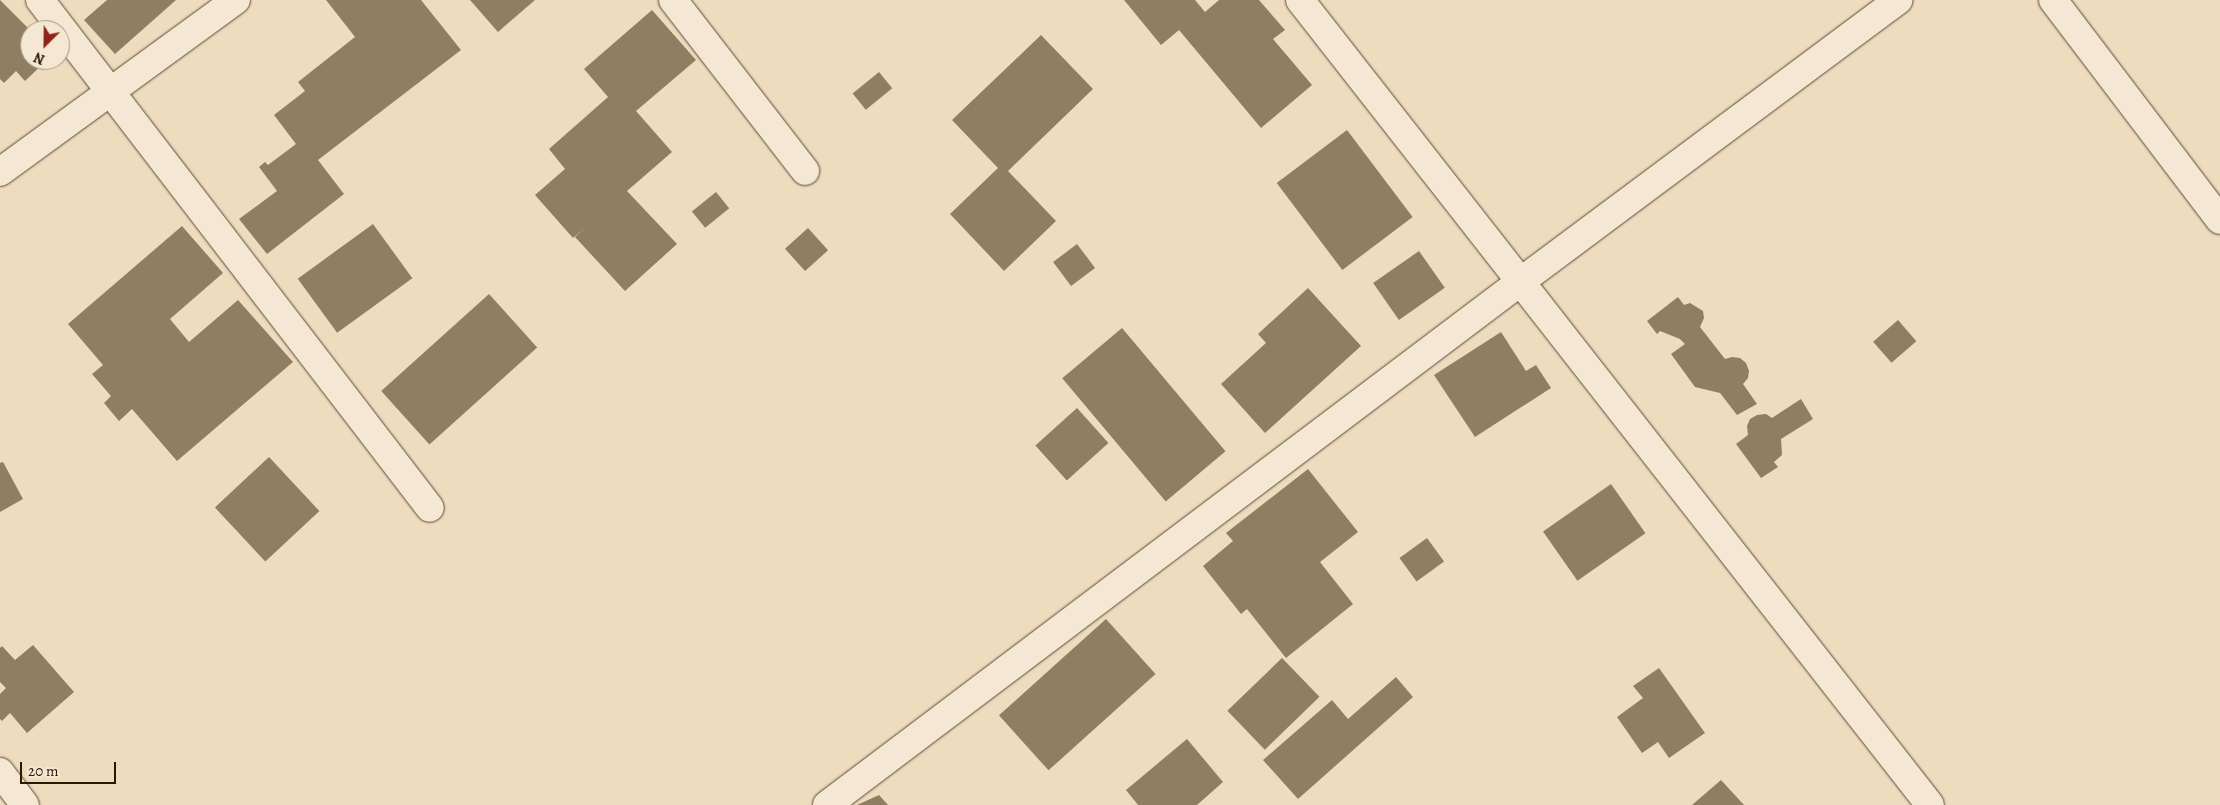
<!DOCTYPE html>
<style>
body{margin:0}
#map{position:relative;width:2220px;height:805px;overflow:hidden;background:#eedcbf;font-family:Alegreya,serif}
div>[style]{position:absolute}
.building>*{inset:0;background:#907e63;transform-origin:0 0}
.roads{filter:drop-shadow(0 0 1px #5b4930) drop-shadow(0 0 1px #5b4930)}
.street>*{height:28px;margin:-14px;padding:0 14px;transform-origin:14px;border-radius:14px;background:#f4e8d5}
span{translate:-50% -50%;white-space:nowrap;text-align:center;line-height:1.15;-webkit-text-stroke:4px #f4e8d5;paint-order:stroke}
.north{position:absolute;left:20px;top:20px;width:50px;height:50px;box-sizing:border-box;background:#f4e8d5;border:1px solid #a39580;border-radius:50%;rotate:203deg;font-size:14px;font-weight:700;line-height:20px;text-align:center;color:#2a1800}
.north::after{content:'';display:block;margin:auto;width:18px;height:22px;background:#8f2418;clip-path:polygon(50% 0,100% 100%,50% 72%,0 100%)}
.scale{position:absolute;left:20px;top:762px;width:96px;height:22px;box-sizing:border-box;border:2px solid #2a1800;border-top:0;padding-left:6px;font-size:15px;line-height:18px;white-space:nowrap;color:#2a1800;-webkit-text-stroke:4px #f4e8d5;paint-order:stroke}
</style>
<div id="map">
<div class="building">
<i style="clip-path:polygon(0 0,30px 30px,30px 60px,47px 60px,25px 81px,16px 71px,4px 83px,0 79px)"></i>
<i style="clip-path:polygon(107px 0,176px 0,115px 54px,84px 20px)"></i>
<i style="clip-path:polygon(326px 0,421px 0,461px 50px,318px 160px,344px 194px,267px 254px,239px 219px,277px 191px,259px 167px,265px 162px,268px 165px,296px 144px,274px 115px,305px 91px,298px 82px,355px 37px)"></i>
<i style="clip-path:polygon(470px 0,535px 0,498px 32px)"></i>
<i style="clip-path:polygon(1124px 0,1195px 0,1205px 12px,1219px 0,1259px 0,1285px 30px,1273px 39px,1312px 85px,1261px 128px,1179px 30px,1161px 45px)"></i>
<i style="clip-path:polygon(652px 10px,696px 60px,636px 111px,672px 152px,627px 191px,677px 244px,625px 291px,575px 237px,585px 228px,573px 238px,535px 195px,565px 169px,549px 149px,608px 97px,584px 69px)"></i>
<i style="clip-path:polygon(1041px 35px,1093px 89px,1008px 171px,1056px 221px,1004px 271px,950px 214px,998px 168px,952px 120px)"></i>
<i style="left:879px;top:72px;width:21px;height:34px;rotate:51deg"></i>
<i style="left:1347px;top:130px;width:109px;height:88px;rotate:53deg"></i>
<i style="left:716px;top:192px;width:21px;height:31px;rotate:51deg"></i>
<i style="left:373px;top:224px;width:67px;height:93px;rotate:54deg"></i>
<i style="clip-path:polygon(182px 226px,223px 273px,170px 319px,189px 342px,238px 300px,293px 362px,177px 461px,132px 409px,119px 421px,104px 403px,111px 396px,92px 374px,103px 365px,68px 324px)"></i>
<i style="left:808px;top:228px;width:30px;height:31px;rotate:48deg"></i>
<i style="left:1077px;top:244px;width:30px;height:30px;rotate:53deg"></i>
<i style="left:1419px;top:251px;width:45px;height:56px;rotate:55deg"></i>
<i style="clip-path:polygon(1308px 288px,1361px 346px,1265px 433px,1221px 384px,1266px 343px,1258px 334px)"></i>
<i style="left:489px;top:294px;width:72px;height:145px;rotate:48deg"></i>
<i style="clip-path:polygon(1678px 297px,1684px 305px,1690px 303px,1703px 311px,1704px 318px,1700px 327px,1725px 359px,1732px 357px,1740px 358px,1746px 363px,1749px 371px,1748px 378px,1743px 384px,1757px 404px,1737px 415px,1720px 393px,1695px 387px,1671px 354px,1685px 344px,1680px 339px,1660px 331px,1657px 334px,1647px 321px)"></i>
<i style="left:1898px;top:320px;width:28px;height:33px;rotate:49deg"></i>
<i style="left:1122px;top:328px;width:161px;height:78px;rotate:50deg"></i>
<i style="clip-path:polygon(1501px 332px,1526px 371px,1536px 365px,1551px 388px,1475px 437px,1434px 375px)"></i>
<i style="clip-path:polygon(1801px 399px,1813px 419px,1781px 439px,1782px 455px,1774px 462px,1778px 467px,1761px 478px,1736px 444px,1748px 435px,1747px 426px,1750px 419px,1757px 415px,1766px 414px,1772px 418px)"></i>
<i style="left:1077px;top:408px;width:47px;height:56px;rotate:48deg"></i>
<i style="left:269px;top:457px;width:74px;height:74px;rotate:47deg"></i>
<i style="clip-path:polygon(3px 462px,23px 499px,0 512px,0 463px)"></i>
<i style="clip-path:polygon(1308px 469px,1358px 532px,1320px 562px,1353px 604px,1286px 658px,1247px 609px,1241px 614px,1203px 566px,1233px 541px,1226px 533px)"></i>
<i style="left:1611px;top:484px;width:60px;height:83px;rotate:55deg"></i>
<i style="left:1427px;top:538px;width:29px;height:34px;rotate:54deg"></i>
<i style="left:1106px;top:619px;width:74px;height:144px;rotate:48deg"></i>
<i style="clip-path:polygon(33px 645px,74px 692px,27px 733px,10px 713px,2px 721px,0 719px,0 694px,6px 688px,0 682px,0 648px,2px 646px,15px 660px)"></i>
<i style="left:1282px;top:658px;width:54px;height:76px;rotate:46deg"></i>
<i style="clip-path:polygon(1659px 668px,1705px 733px,1669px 758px,1658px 742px,1642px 753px,1617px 717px,1643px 698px,1633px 686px)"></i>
<i style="clip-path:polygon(1396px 677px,1413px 697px,1298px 799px,1263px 760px,1332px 700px,1348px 719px)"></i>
<i style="clip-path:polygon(1187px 739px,1223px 782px,1197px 805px,1138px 805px,1126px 790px)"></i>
<i style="clip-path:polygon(1721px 780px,1744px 805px,1692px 805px)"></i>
<i style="clip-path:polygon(879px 795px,888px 805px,857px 805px)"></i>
</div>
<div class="roads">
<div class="street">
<i style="left:40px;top:0;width:640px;rotate:52.49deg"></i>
<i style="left:673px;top:0;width:216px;rotate:52.3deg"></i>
<i style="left:1300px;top:0;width:1022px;rotate:51.95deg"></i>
<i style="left:2053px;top:0;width:276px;rotate:52.8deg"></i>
<i style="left:0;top:172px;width:292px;rotate:-36.1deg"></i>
<i style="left:0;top:772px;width:41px;rotate:52.9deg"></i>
<i style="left:827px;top:805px;width:868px;rotate:-37.04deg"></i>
<i style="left:1520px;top:282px;width:472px;rotate:-36.7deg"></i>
</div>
</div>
<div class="north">N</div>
<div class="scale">20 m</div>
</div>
